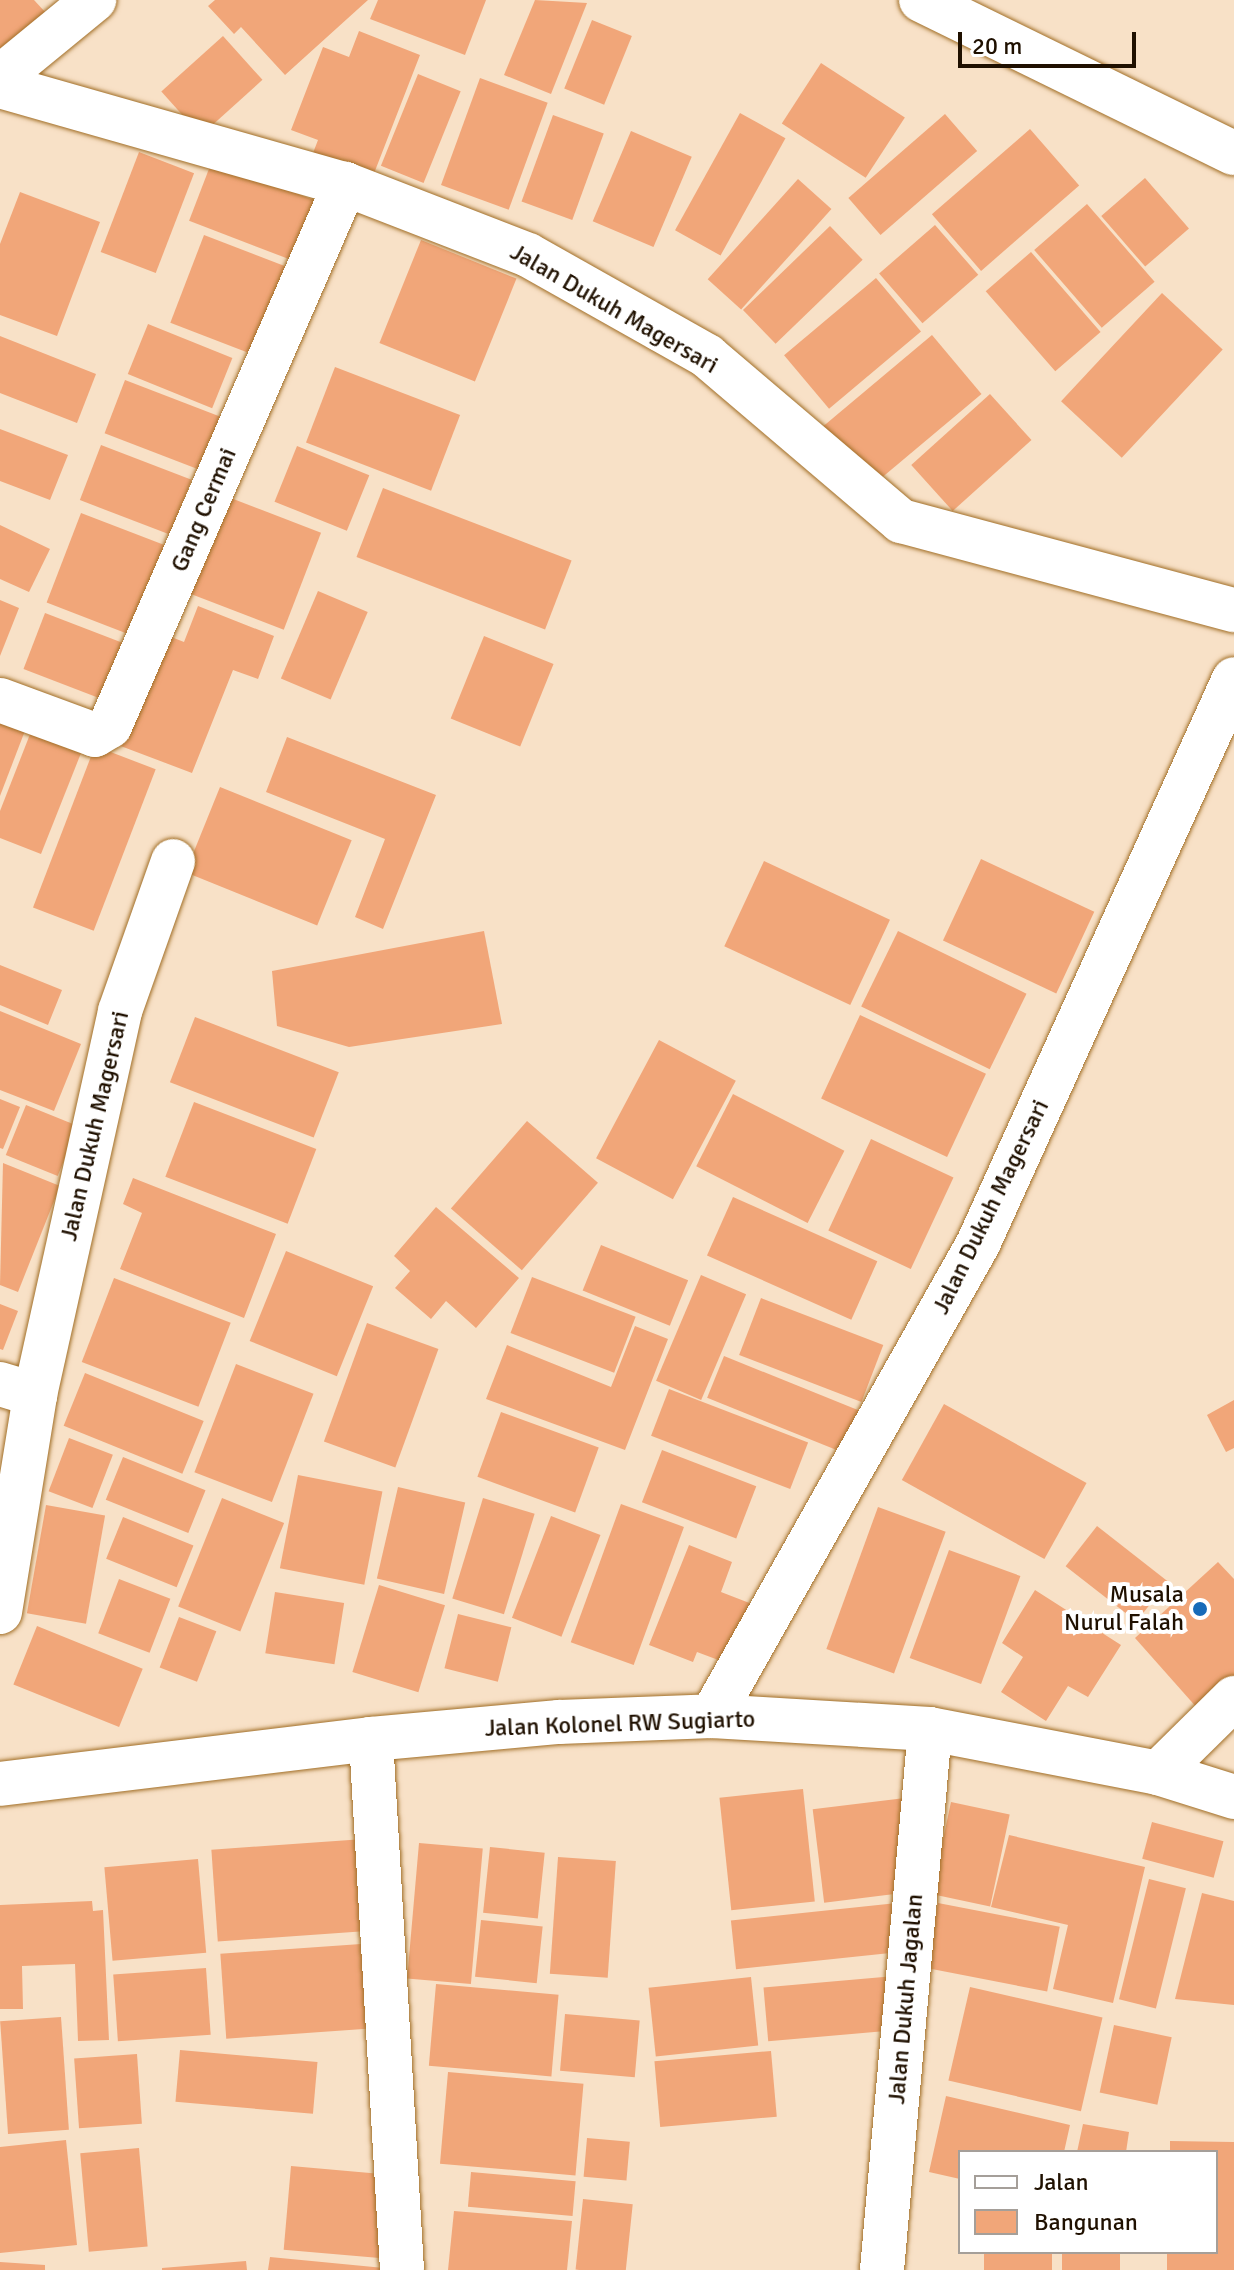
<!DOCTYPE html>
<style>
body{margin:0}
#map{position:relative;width:1234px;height:2270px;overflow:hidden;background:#f8e1c7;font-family:Signika,sans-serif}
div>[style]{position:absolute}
.building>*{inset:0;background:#f1a679;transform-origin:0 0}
.roads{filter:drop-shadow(0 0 2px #a16e26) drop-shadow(0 0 2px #a16e26)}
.minor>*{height:44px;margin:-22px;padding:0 22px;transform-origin:22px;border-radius:22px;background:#fff}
.tertiary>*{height:44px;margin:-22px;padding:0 22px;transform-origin:22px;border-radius:22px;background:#fff}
.secondary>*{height:44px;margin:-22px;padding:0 22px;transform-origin:22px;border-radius:22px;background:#fff}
.dots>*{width:22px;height:22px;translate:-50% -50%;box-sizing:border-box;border:4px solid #fff;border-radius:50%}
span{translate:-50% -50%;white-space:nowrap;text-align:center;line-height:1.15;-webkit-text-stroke:8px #fff;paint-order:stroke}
.street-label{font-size:24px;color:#1f1000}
.poi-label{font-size:24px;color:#1f1000}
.right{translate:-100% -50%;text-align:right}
.legend{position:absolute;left:958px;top:2150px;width:260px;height:104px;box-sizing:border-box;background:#fff;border:2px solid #a59f99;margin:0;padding:10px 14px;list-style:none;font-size:24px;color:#1f1000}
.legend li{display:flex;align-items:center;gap:16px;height:40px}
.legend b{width:40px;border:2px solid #a59f99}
.scale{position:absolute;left:958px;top:32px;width:178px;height:36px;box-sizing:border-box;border:4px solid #1f1000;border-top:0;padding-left:10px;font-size:24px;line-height:28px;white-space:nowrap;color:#1f1000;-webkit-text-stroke:6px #fff;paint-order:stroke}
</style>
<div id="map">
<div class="building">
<i style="clip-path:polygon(0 0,34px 0,46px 13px,0 54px)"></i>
<i style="clip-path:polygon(215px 0,368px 0,285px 75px,241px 27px,234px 34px,208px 6px)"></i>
<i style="clip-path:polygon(378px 0,486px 0,465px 55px,370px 19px)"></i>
<i style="clip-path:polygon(535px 0,587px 3px,551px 94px,504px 75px)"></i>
<i style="left:592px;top:20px;width:43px;height:74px;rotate:22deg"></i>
<i style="clip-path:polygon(359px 31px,420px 55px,373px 176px,313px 153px,318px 140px,291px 130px,323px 47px,349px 57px)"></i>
<i style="left:223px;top:36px;width:59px;height:83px;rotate:48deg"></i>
<i style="left:821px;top:63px;width:100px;height:72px;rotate:33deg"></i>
<i style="left:418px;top:74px;width:46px;height:99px;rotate:22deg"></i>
<i style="left:480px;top:78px;width:72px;height:114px;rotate:20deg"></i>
<i style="left:740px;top:113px;width:52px;height:134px;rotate:29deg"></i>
<i style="left:945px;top:114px;width:49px;height:128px;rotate:49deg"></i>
<i style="left:553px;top:115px;width:54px;height:92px;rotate:20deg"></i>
<i style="left:1030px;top:129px;width:75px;height:130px;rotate:49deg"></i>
<i style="left:631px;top:131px;width:66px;height:98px;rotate:23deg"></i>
<i style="left:139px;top:152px;width:59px;height:107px;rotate:21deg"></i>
<i style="left:212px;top:161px;width:118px;height:64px;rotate:21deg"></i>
<i style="left:1145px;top:178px;width:67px;height:58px;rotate:49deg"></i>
<i style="left:798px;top:179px;width:45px;height:135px;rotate:42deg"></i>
<i style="clip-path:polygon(20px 192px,100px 222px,57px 336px,0 315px,0 244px)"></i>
<i style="left:1087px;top:204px;width:103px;height:70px;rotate:49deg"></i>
<i style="left:935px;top:225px;width:66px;height:74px;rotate:49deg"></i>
<i style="left:830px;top:226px;width:47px;height:121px;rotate:46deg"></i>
<i style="left:204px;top:235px;width:94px;height:94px;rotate:21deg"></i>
<i style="left:421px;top:240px;width:103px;height:111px;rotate:22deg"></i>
<i style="left:1031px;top:252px;width:106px;height:60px;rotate:49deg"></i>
<i style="left:876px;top:278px;width:70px;height:120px;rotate:50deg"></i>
<i style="left:1162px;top:293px;width:83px;height:148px;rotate:43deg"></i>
<i style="left:148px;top:324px;width:91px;height:54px;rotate:22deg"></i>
<i style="left:932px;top:335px;width:77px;height:142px;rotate:50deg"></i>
<i style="clip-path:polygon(0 336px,96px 374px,77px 423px,0 393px)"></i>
<i style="left:335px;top:367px;width:134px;height:81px;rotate:21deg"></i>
<i style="left:125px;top:380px;width:110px;height:57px;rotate:21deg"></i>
<i style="left:990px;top:394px;width:62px;height:106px;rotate:48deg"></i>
<i style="clip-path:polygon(0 429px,68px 455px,50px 500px,0 481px)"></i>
<i style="left:101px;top:445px;width:97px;height:59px;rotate:21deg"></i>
<i style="left:297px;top:446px;width:78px;height:60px;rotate:22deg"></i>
<i style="left:383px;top:488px;width:202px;height:74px;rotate:21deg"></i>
<i style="left:223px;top:495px;width:105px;height:104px;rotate:21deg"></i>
<i style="left:81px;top:513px;width:90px;height:96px;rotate:21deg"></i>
<i style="clip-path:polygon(0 525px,50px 549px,29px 592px,0 579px)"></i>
<i style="left:318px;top:591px;width:54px;height:95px;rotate:23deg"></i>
<i style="clip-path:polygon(0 600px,19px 608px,0 656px)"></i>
<i style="clip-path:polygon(198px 606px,274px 636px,258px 679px,233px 670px,192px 773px,118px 745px,161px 633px,184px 642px)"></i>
<i style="left:45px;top:613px;width:85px;height:60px;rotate:21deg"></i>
<i style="left:484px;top:636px;width:75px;height:89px;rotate:22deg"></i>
<i style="clip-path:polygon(0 703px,31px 715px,0 796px)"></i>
<i style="clip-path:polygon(34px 724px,85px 743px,41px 854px,0 838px,0 811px)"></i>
<i style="clip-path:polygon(287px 737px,436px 795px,383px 929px,355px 917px,385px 839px,266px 792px)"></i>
<i style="left:95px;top:746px;width:65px;height:173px;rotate:21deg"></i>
<i style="left:220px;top:787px;width:142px;height:92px;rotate:22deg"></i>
<i style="left:981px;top:859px;width:125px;height:90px;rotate:25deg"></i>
<i style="left:764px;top:861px;width:139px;height:94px;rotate:25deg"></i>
<i style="clip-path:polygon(484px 931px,502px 1024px,349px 1047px,277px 1026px,272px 971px)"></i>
<i style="left:898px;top:931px;width:143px;height:84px;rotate:26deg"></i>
<i style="clip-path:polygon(0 965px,62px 990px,48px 1025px,0 1005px)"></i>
<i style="clip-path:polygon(0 1011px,81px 1044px,54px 1111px,0 1090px)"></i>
<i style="left:860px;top:1015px;width:139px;height:92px;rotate:25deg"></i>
<i style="left:195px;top:1017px;width:154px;height:70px;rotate:21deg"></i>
<i style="left:659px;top:1040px;width:87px;height:134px;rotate:28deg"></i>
<i style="left:733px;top:1094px;width:125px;height:81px;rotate:27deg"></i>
<i style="clip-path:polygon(0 1099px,20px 1107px,3px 1149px,0 1148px)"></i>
<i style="left:194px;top:1102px;width:131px;height:80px;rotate:21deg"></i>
<i style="left:26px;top:1105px;width:56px;height:54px;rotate:22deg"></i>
<i style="left:527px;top:1121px;width:94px;height:116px;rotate:41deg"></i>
<i style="left:871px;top:1139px;width:91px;height:101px;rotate:25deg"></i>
<i style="clip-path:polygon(3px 1163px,60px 1186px,18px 1292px,0 1285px)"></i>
<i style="clip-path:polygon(133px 1178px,276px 1234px,244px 1318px,120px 1269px,142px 1213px,123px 1204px)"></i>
<i style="left:733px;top:1197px;width:158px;height:64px;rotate:24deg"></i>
<i style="clip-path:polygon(436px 1207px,519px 1278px,476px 1328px,446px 1301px,431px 1319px,395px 1288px,410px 1271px,394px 1256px)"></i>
<i style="left:601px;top:1245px;width:94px;height:49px;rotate:22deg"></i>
<i style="left:286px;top:1251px;width:94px;height:97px;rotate:22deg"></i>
<i style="left:701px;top:1275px;width:49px;height:115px;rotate:23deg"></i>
<i style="left:532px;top:1277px;width:111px;height:60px;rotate:21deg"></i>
<i style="left:114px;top:1278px;width:125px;height:90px;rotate:21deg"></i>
<i style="left:761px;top:1298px;width:131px;height:61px;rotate:21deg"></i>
<i style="clip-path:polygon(0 1304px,18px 1311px,3px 1350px,0 1349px)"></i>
<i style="left:367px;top:1323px;width:76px;height:126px;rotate:20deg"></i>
<i style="clip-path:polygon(635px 1326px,668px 1339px,625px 1450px,486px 1399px,507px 1345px,611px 1387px)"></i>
<i style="left:724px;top:1356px;width:153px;height:45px;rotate:22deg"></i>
<i style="left:236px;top:1364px;width:83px;height:116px;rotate:21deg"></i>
<i style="left:85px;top:1373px;width:128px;height:57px;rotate:22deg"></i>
<i style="left:669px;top:1389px;width:149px;height:50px;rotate:21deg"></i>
<i style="clip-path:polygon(1234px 1400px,1234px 1448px,1226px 1452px,1207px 1415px)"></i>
<i style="left:944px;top:1404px;width:163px;height:87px;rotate:29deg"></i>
<i style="left:501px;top:1412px;width:104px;height:69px;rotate:20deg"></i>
<i style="left:69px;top:1438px;width:47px;height:57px;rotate:21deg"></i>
<i style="left:662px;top:1450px;width:101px;height:56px;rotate:21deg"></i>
<i style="left:123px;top:1457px;width:89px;height:46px;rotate:22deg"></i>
<i style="left:298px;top:1475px;width:86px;height:95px;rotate:11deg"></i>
<i style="left:398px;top:1487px;width:69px;height:94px;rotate:13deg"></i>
<i style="left:222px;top:1498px;width:67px;height:117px;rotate:22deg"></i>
<i style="left:483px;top:1498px;width:54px;height:105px;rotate:17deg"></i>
<i style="left:621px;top:1504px;width:67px;height:147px;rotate:20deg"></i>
<i style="left:46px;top:1505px;width:60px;height:110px;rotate:10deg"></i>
<i style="left:878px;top:1507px;width:72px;height:151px;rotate:20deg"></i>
<i style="left:551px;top:1516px;width:53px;height:109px;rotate:21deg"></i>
<i style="left:123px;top:1517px;width:76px;height:45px;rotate:22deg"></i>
<i style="left:1097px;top:1526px;width:90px;height:51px;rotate:38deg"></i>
<i style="clip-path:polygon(689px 1545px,732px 1562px,721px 1592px,752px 1604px,729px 1664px,697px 1652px,693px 1662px,649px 1645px)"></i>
<i style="left:949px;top:1550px;width:76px;height:115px;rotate:20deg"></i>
<i style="clip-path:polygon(1218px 1562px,1234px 1579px,1234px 1676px,1198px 1709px,1135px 1638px)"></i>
<i style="left:119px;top:1579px;width:55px;height:58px;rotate:21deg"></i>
<i style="left:379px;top:1585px;width:69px;height:91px;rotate:17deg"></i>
<i style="clip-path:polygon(1035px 1590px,1121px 1645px,1088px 1697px,1068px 1686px,1046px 1721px,1001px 1692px,1023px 1657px,1002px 1643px)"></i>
<i style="left:275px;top:1592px;width:70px;height:62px;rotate:9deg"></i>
<i style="left:458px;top:1614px;width:55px;height:56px;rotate:14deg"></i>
<i style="left:179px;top:1617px;width:40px;height:54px;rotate:21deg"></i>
<i style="left:37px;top:1626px;width:114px;height:63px;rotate:22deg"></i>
<i style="left:803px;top:1789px;width:113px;height:84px;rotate:84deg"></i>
<i style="left:905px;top:1798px;width:94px;height:93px;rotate:83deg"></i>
<i style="left:951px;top:1802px;width:60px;height:94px;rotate:12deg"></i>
<i style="left:1152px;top:1822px;width:74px;height:38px;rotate:15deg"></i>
<i style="clip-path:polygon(1009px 1835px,1145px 1867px,1113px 2003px,1053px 1989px,1068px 1925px,991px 1907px)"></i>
<i style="left:364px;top:1839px;width:92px;height:153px;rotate:86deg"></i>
<i style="left:419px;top:1843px;width:64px;height:136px;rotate:5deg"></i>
<i style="left:490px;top:1847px;width:55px;height:66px;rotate:6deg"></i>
<i style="left:558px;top:1857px;width:58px;height:117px;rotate:4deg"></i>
<i style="left:198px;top:1859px;width:94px;height:94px;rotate:85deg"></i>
<i style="left:1149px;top:1879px;width:38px;height:124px;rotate:14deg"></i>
<i style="clip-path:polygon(1202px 1893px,1234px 1901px,1234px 2005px,1175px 1999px)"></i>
<i style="clip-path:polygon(92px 1901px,93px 1911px,103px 1910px,109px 2040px,78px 2041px,75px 1964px,22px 1966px,23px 2009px,0 2009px,0 1905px)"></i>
<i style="left:897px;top:1903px;width:49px;height:167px;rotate:84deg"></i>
<i style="left:938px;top:1903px;width:124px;height:66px;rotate:11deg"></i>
<i style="left:481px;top:1920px;width:62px;height:57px;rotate:6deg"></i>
<i style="left:361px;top:1944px;width:85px;height:141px;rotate:86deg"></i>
<i style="left:206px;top:1968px;width:67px;height:93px;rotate:86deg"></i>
<i style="left:895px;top:1976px;width:54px;height:132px;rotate:85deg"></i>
<i style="left:751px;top:1977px;width:69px;height:103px;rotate:84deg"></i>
<i style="left:436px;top:1984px;width:123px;height:82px;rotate:5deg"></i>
<i style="left:970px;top:1987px;width:136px;height:96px;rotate:13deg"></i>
<i style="left:565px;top:2014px;width:75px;height:57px;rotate:5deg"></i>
<i style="left:61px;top:2017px;width:113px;height:61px;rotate:86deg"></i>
<i style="left:1114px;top:2025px;width:59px;height:69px;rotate:12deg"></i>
<i style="left:180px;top:2050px;width:138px;height:52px;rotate:5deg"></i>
<i style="left:771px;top:2051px;width:66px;height:117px;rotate:85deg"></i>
<i style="left:137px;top:2054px;width:70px;height:63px;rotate:86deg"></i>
<i style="left:448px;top:2072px;width:136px;height:92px;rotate:5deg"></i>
<i style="clip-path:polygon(946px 2096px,1070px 2125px,1064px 2152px,960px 2152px,960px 2179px,929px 2172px)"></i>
<i style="clip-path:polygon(1083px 2124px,1129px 2132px,1126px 2152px,1077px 2152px)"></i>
<i style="left:587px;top:2138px;width:43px;height:39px;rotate:5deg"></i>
<i style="clip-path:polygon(66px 2140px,77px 2245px,0 2253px,0 2147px)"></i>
<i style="clip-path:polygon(1170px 2141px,1234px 2142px,1234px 2270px,1167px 2270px,1167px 2252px,1216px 2252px,1216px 2152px,1170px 2152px)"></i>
<i style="left:139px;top:2148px;width:99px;height:59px;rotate:85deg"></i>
<i style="left:291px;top:2166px;width:102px;height:84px;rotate:5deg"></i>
<i style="left:471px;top:2172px;width:105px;height:35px;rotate:5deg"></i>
<i style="left:583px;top:2199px;width:50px;height:71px;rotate:6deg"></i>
<i style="clip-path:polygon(454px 2211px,572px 2221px,567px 2270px,448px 2270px)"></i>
<i style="left:984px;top:2252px;width:68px;height:18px"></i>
<i style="left:1062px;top:2252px;width:58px;height:18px"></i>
<i style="clip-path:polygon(270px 2257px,384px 2268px,384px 2270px,268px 2270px)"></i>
<i style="clip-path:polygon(246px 2261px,247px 2270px,162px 2270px,162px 2268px)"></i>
<i style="clip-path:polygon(0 2262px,45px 2265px,45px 2270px,0 2270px)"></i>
</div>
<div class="roads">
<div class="minor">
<i style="left:0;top:77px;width:122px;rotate:-39.3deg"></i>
<i style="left:0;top:86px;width:359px;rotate:15.9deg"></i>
<i style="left:345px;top:184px;width:196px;rotate:21.2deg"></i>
<i style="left:528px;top:255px;width:206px;rotate:29.4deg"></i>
<i style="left:707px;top:356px;width:255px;rotate:40.4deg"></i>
<i style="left:901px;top:521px;width:345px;rotate:15deg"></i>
<i style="left:0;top:700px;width:101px;rotate:20.2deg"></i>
<i style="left:95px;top:735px;width:17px;rotate:-31deg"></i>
<i style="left:110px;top:726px;width:591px;rotate:-66.56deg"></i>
<i style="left:0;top:1384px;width:37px;rotate:17deg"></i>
<i style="left:0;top:1612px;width:220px;rotate:-80.8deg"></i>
<i style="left:35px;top:1395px;width:393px;rotate:-77.5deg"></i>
<i style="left:120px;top:1011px;width:159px;rotate:-70.5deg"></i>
<i style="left:712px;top:1716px;width:542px;rotate:-60.6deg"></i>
<i style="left:978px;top:1244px;width:620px;rotate:-65.62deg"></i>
<i style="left:371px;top:1739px;width:532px;rotate:86.66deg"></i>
<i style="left:1158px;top:1773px;width:107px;rotate:-44.6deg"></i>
<i style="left:882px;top:2270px;width:543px;rotate:-84.93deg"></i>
</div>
<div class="tertiary">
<i style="left:921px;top:0;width:348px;rotate:26.1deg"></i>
</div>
<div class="secondary">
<i style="left:0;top:1784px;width:374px;rotate:-6.9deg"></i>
<i style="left:371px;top:1739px;width:189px;rotate:-5.2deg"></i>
<i style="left:559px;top:1722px;width:153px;rotate:-2.2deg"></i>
<i style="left:712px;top:1716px;width:218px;rotate:3.4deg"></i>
<i style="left:930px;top:1729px;width:232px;rotate:10.9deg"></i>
<i style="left:1158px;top:1773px;width:80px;rotate:17.5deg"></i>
</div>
</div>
<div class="dots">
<i style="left:1200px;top:1609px;background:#176bb9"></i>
</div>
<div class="street-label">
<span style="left:614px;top:309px;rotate:30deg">Jalan Dukuh Magersari</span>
<span style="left:204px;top:510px;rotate:-67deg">Gang Cermai</span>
<span style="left:95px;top:1126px;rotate:-77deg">Jalan Dukuh Magersari</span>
<span style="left:991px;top:1207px;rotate:-64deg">Jalan Dukuh Magersari</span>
<span style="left:620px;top:1724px;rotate:-2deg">Jalan Kolonel RW Sugiarto</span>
<span style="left:906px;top:1999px;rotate:-85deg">Jalan Dukuh Jagalan</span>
</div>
<div class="poi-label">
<span class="right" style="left:1184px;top:1609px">Musala<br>Nurul Falah</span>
</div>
<ul class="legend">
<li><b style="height:10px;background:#fff"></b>Jalan</li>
<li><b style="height:22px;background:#f1a679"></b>Bangunan</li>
</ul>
<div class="scale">20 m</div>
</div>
